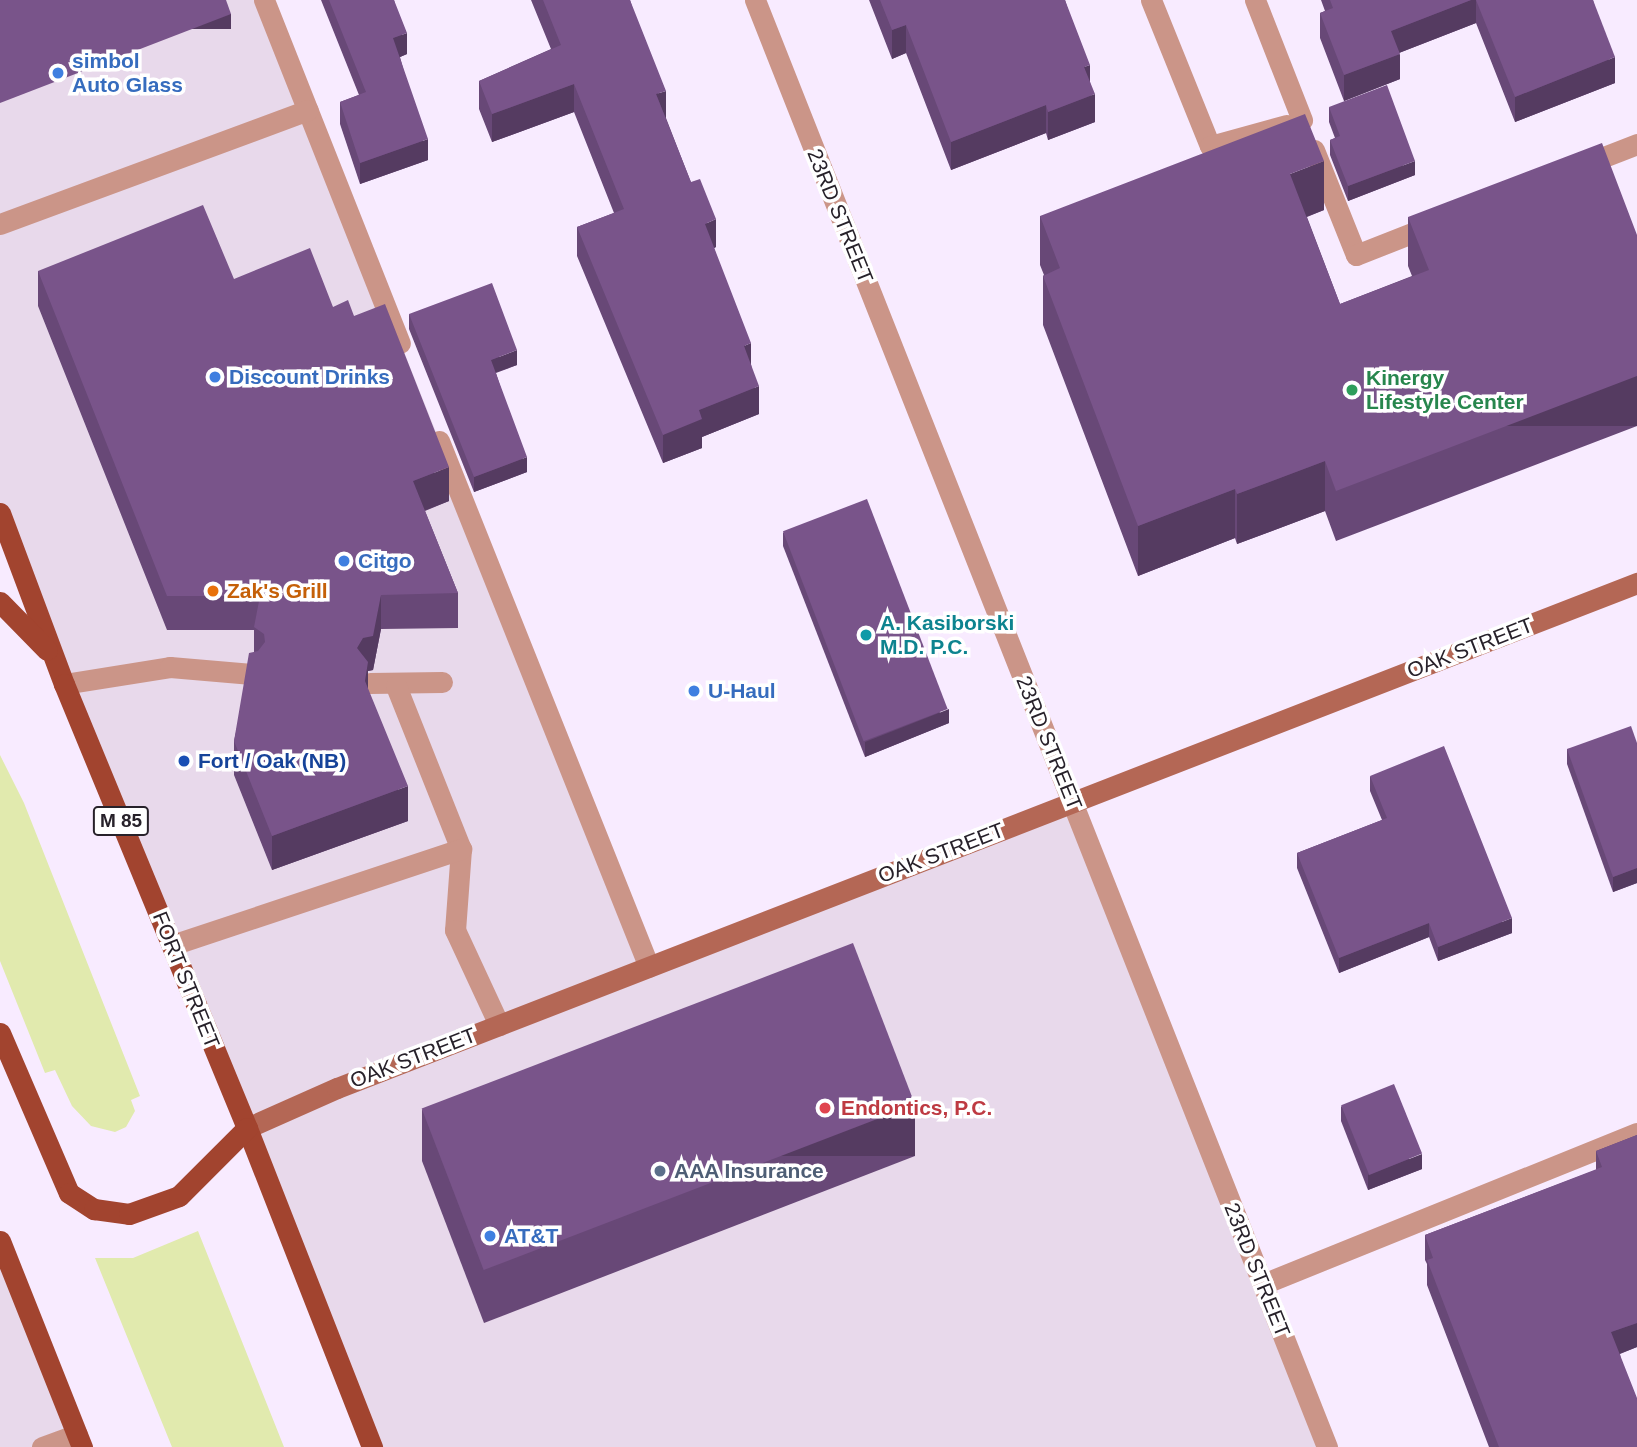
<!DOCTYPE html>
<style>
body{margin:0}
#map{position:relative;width:1637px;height:1447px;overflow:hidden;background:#f8ebff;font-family:Arial,sans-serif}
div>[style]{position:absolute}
.commercial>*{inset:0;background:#e8d9eb}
.green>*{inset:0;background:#e1eaae}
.lane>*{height:21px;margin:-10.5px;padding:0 10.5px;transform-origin:10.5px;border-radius:10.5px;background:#cb9588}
.street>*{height:21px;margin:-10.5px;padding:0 10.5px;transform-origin:10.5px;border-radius:10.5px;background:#cb9588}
.secondary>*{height:21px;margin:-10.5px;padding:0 10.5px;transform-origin:10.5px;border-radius:10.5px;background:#b46755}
.primary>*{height:21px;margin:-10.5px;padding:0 10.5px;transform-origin:10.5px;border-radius:10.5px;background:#a2442f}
.wall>*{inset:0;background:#684877}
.shaded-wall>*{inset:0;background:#553b61;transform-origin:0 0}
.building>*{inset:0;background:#79548a;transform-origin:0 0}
.dots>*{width:19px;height:19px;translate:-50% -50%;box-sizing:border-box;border:4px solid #fff;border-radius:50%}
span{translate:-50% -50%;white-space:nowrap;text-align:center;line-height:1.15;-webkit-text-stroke:7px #fff;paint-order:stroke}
.shield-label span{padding:2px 5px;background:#fff;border:2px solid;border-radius:5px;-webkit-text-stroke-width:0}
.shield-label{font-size:19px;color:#27212a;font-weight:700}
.shop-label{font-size:21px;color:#366cbe;font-weight:700}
.left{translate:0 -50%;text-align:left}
.street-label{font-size:21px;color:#27212a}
.leisure-label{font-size:21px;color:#27864d;font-weight:700}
.food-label{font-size:21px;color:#c56008;font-weight:700}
.culture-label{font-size:21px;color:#0d838f;font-weight:700}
.transit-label{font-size:21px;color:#164399;font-weight:700}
.health-label{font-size:21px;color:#be3a42;font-weight:700}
.service-label{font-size:21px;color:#4e5e75;font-weight:700}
</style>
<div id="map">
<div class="commercial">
<i style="clip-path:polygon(0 0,264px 0,649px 967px,1072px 802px,1327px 1447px,373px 1447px,0 513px)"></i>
<i style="clip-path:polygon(0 1241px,82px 1447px,0 1447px)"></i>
</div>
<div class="green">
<i style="clip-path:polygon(0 755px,24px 803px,140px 1096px,131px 1100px,135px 1111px,126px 1127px,115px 1132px,91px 1126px,72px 1106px,55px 1070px,45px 1073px,0 961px)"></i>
<i style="clip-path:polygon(198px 1231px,284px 1447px,172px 1447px,95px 1258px,133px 1258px)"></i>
</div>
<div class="lane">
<i style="left:264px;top:0;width:369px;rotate:68.4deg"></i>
<i style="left:1151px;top:0;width:157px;rotate:68deg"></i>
<i style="left:1210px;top:146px;width:79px;rotate:-15.4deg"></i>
<i style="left:1255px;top:0;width:129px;rotate:68.6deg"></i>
<i style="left:1314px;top:150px;width:113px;rotate:68.2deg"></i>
<i style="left:1356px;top:255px;width:82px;rotate:-21.5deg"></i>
<i style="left:1583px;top:165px;width:58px;rotate:-21.3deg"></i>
<i style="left:0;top:224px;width:328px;rotate:-20.3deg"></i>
<i style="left:439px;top:441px;width:566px;rotate:68.24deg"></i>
<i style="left:370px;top:683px;width:72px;rotate:-0.8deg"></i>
<i style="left:64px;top:684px;width:107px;rotate:-9.1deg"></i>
<i style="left:170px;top:667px;width:82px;rotate:4.9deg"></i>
<i style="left:396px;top:686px;width:175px;rotate:68.3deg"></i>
<i style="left:461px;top:849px;width:81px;rotate:94.2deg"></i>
<i style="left:455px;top:930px;width:105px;rotate:65.1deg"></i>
<i style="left:172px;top:945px;width:305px;rotate:-18.4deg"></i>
<i style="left:1263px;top:1284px;width:403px;rotate:-22deg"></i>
</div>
<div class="street">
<i style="left:755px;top:0;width:1556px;rotate:68.43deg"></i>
<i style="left:42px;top:1447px;width:37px;rotate:-20deg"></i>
</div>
<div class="secondary">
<i style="left:247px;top:1128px;width:98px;rotate:-24deg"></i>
<i style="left:337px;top:1088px;width:1395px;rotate:-21.23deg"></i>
</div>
<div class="primary">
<i style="left:0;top:513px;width:183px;rotate:69.5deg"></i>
<i style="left:64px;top:684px;width:480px;rotate:67.6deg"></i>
<i style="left:247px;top:1128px;width:343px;rotate:68.6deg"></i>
<i style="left:0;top:602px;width:67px;rotate:45.6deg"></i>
<i style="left:0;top:1033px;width:174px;rotate:66.7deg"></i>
<i style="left:69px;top:1193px;width:30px;rotate:33deg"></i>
<i style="left:94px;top:1209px;width:35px;rotate:8deg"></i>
<i style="left:129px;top:1214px;width:53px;rotate:-19.8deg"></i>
<i style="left:179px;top:1196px;width:96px;rotate:-45deg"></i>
<i style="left:0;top:1241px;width:222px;rotate:68.3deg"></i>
</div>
<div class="wall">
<i style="clip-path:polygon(321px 0,394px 0,407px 54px,400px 57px,428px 160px,360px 184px,340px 124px,340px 102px,359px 95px)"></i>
<i style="clip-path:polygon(531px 0,630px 0,666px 118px,716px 247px,714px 248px,751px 364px,759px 414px,702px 437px,702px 448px,663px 463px,577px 256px,577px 227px,614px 213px,574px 112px,492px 142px,479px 109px,479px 81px,551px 49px)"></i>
<i style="clip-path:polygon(869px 0,1065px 0,1090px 82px,1095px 122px,1048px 140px,1046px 133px,951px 170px,906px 53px,892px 59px)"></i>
<i style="clip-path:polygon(1321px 0,1593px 0,1615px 83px,1515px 122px,1476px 23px,1399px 53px,1400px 79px,1344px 101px,1320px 38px,1320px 13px,1325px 11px)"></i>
<i style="clip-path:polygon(1329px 107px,1415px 175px,1348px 201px,1330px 155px,1330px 140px,1335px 138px,1329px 122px)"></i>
<i style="clip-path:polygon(1324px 210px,1307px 217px,1340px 304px,1412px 276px,1408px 266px,1408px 217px,1637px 235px,1637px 426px,1336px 541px,1325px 511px,1237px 544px,1235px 538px,1138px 576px,1043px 325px,1043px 276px,1044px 275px,1040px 265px,1040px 216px)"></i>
<i style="clip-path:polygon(38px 271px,234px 279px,333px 307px,354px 316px,449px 501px,425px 511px,458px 593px,458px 628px,381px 629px,373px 670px,368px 671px,368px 690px,408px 821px,272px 870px,234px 775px,234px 741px,254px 652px,254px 630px,167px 630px,38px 306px)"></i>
<i style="clip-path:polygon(409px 314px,517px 365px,496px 373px,527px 472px,474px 492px,409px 329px)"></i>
<i style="clip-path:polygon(783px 532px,949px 723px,865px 757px,783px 546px)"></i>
<i style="clip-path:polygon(1637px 743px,1637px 883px,1613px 892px,1567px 764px,1567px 749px)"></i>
<i style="clip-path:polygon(1370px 776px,1512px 933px,1438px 961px,1429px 937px,1339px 973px,1297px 868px,1297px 853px,1382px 820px,1370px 791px)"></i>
<i style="clip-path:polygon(1341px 1106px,1422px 1169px,1368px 1190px,1341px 1121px)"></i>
<i style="clip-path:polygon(422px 1110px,915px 1156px,484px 1323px,422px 1161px)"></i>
<i style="clip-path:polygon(1637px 1135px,1637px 1347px,1620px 1354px,1637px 1447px,1489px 1447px,1427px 1285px,1427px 1264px,1425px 1260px,1425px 1235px,1596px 1170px,1596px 1151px)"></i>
</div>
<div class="shaded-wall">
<i style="clip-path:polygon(1471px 0,1476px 0,1476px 23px,1391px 56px,1391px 31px)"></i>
<i style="left:231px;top:14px;width:15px;height:248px;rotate:90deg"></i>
<i style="clip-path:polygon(906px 25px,906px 53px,892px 59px,892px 30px)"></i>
<i style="clip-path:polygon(407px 33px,407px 54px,393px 60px,393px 38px)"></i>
<i style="clip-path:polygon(1400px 54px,1400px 79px,1344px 101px,1344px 75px)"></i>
<i style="clip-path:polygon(1615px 57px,1615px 83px,1515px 122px,1515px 97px)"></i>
<i style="clip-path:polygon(1090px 65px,1090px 93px,1084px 67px)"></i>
<i style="clip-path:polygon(574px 84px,574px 112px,492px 142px,492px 114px)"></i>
<i style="clip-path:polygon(666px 91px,666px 119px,656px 94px)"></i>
<i style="clip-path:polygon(1095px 94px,1095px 122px,1048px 140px,1048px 112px)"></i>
<i style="clip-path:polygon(1046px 105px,1046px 133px,951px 170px,951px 142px)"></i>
<i style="clip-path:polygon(428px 139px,428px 160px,360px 184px,360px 163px)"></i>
<i style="clip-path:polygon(1324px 161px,1324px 210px,1290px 223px,1290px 174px)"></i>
<i style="clip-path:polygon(1415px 161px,1415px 175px,1348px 201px,1348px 186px)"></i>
<i style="clip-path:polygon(716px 219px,716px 247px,705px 252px,705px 224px)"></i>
<i style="clip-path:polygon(751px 343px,751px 371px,744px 346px)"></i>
<i style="clip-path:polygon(517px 350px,517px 365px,491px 374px,491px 360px)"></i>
<i style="left:1637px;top:376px;width:50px;height:322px;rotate:90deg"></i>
<i style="clip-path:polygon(759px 386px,759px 414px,702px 437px,702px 448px,663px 463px,663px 435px,699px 410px)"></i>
<i style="clip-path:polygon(527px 457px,527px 472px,474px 492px,474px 477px)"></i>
<i style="clip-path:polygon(1325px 461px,1325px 511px,1237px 544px,1237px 494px)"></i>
<i style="clip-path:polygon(449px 467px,449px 501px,413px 515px,413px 481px)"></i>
<i style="clip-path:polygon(1235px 489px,1235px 538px,1138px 576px,1138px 526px)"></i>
<i style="clip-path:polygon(381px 595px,381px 629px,373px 670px,368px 671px,368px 696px,357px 648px)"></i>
<i style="clip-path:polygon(949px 709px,949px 723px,865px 757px,865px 742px)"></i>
<i style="clip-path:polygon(408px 786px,408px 821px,272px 870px,272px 836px)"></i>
<i style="clip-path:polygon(1637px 868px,1637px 883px,1613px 892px,1613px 877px)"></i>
<i style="clip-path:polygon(1512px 918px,1512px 933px,1438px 961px,1438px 947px)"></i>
<i style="clip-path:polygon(1429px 923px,1429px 937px,1339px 973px,1339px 958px)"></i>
<i style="left:915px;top:1105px;width:51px;height:462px;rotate:90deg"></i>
<i style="clip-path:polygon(1422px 1154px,1422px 1169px,1368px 1190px,1368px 1175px)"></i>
<i style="clip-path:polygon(1637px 1323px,1637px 1347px,1611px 1357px,1611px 1332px)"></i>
</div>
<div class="building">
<i style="clip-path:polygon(0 0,226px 0,231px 14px,0 103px)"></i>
<i style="clip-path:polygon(329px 0,394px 0,407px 33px,393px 38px,428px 139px,360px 163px,340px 102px,366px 92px)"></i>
<i style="clip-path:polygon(543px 0,630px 0,666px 91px,656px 94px,691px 182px,700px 179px,716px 219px,705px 224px,751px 343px,744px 346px,759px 386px,699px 410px,702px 419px,663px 435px,577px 227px,624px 209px,574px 84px,492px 114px,479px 81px,561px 45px)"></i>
<i style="clip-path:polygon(880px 0,1065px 0,1090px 65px,1084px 67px,1095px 94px,1048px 112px,1046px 105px,951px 142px,906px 25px,892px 30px)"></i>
<i style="clip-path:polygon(1330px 0,1471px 0,1391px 31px,1400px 54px,1344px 75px,1320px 13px,1333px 8px)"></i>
<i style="clip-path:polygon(1476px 0,1593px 0,1615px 57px,1515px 97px)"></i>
<i style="clip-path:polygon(1387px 85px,1415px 161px,1348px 186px,1330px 140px,1340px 136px,1329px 107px)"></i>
<i style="clip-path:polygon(1305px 114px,1324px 161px,1290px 174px,1340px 304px,1429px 270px,1408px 217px,1602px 143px,1637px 235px,1637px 376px,1336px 491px,1325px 461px,1237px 494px,1235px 489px,1138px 526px,1043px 276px,1060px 268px,1040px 216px)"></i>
<i style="clip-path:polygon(203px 205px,234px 279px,310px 248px,333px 307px,348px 300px,354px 316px,385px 304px,449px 467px,413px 481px,458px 593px,381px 595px,373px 636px,363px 638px,357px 648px,368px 662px,365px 681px,408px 786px,272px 836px,234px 741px,249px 653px,258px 651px,265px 642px,264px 634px,254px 627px,260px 596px,167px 596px,38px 271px)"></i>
<i style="clip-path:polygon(492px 283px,517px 350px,491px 360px,527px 457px,474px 477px,409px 314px)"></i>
<i style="left:867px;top:499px;width:225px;height:90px;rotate:69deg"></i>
<i style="clip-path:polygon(1631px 726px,1637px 743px,1637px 868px,1613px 877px,1567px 749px)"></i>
<i style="clip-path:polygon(1444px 746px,1512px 918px,1438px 947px,1429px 923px,1339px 958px,1297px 853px,1387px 818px,1370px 776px)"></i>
<i style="left:853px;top:943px;width:173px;height:462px;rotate:69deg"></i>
<i style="left:1394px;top:1084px;width:75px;height:57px;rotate:68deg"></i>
<i style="clip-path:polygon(1637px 1135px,1637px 1323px,1611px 1332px,1637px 1398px,1637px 1447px,1499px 1447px,1427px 1260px,1433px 1258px,1425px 1235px,1602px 1167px,1596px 1151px)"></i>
</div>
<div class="dots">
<i style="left:58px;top:73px;background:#3f7fe0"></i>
<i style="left:215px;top:377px;background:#3f7fe0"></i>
<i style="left:1352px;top:390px;background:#2e9e5b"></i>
<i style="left:344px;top:561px;background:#3f7fe0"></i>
<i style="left:213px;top:591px;background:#e8710a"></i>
<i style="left:866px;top:635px;background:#0f9aa8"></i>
<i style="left:694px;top:691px;background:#3f7fe0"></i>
<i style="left:184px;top:761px;background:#1a4fb4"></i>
<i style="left:825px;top:1108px;background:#e0444e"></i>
<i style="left:660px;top:1171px;background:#5c6f8a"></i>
<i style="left:490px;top:1236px;background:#3f7fe0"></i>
</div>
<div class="shield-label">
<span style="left:121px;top:821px">M 85</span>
</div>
<div class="shop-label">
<span class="left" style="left:72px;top:73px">simbol<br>Auto Glass</span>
<span class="left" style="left:229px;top:377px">Discount Drinks</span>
<span class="left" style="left:358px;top:561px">Citgo</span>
<span class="left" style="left:708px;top:691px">U-Haul</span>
<span class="left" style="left:504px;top:1236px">AT&amp;T</span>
</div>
<div class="street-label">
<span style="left:840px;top:216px;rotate:68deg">23RD STREET</span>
<span style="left:1470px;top:648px;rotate:-21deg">OAK STREET</span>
<span style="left:1049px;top:743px;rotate:68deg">23RD STREET</span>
<span style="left:941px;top:853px;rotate:-21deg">OAK STREET</span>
<span style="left:186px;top:980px;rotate:68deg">FORT STREET</span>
<span style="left:413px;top:1058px;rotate:-21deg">OAK STREET</span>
<span style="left:1257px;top:1270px;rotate:68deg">23RD STREET</span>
</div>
<div class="leisure-label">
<span class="left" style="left:1366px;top:390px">Kinergy<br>Lifestyle Center</span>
</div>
<div class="food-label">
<span class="left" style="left:227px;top:591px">Zak's Grill</span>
</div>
<div class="culture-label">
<span class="left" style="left:880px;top:635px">A. Kasiborski<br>M.D. P.C.</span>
</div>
<div class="transit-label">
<span class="left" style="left:198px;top:761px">Fort / Oak (NB)</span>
</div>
<div class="health-label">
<span class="left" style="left:841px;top:1108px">Endontics, P.C.</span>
</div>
<div class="service-label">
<span class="left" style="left:674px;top:1171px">AAA Insurance</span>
</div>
</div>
